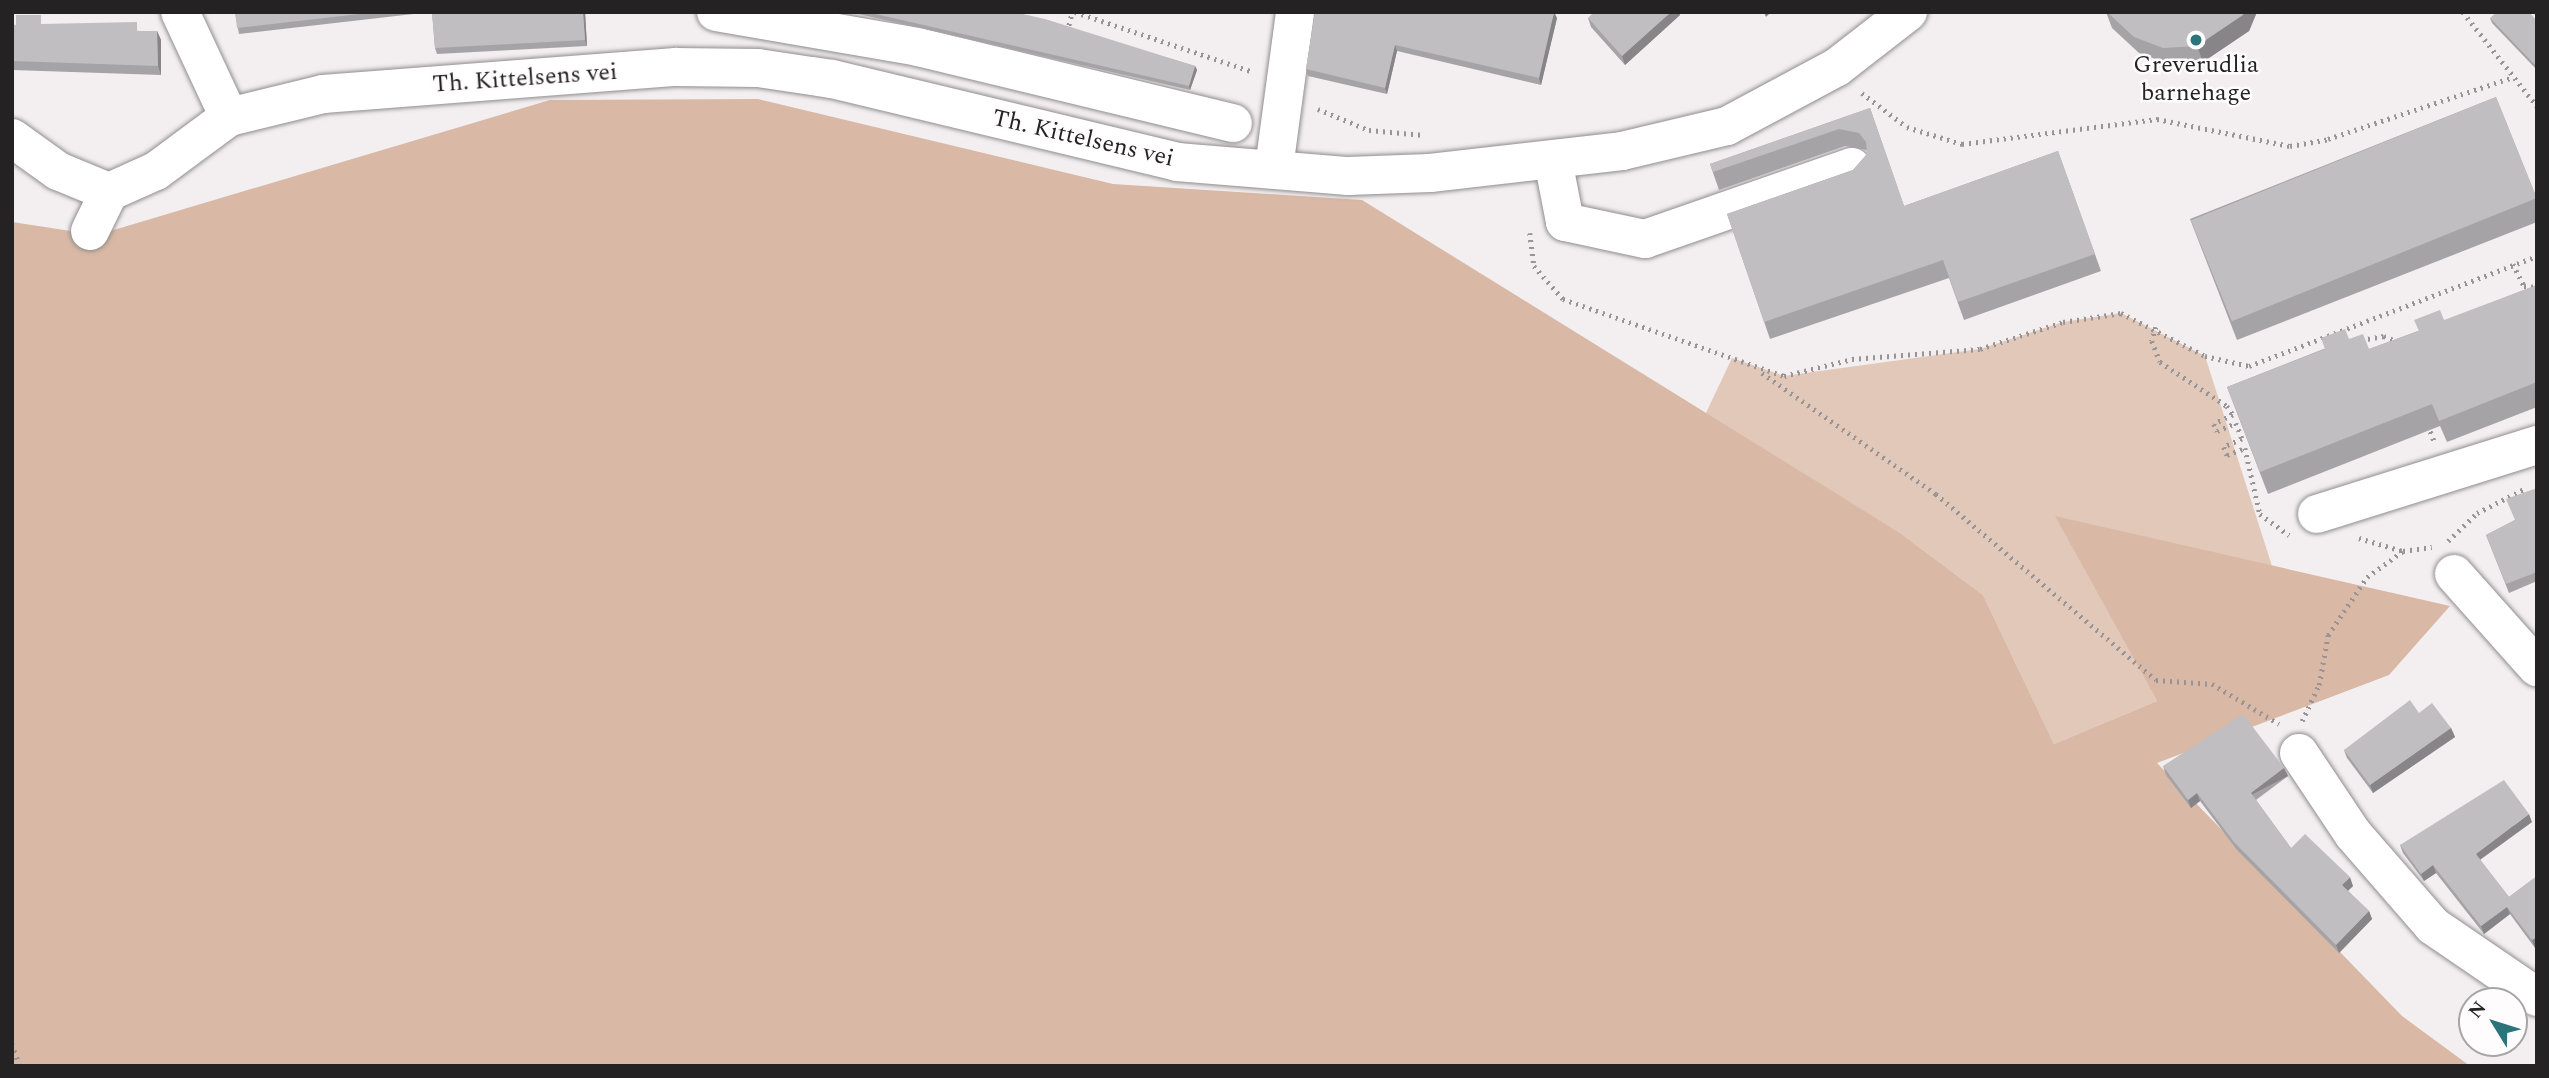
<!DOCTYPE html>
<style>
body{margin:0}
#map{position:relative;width:2549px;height:1078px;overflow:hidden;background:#f3eef0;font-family:Spectral,serif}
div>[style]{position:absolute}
.green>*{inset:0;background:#e2c8b9}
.forest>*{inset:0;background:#d9b8a5}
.path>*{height:4.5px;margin-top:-2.25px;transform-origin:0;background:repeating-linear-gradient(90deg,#989496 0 2px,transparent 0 7px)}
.roads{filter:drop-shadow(0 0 2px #918d8e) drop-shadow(0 0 2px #918d8e)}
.minor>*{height:38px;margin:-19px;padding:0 19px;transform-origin:19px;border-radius:19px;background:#fff}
.wall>*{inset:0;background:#a6a3a6}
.shaded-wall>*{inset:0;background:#878587;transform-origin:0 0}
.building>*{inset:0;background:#c1bec1;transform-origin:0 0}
.dots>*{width:19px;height:19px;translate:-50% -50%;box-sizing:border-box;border:4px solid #fffcfd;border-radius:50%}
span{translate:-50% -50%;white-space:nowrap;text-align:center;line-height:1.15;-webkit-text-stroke:5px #fffcfd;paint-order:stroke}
.poi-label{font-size:24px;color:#242223}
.street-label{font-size:24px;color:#242223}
.frame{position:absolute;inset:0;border:14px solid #242223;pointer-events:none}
.north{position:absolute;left:2458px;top:987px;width:70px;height:70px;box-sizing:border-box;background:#fffcfd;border:2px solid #a7a5a6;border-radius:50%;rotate:308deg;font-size:19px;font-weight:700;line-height:28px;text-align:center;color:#242223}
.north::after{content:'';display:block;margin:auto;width:24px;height:32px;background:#2b747b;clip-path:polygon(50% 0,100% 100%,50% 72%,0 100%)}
</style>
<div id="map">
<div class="green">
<i style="clip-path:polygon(2121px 313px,2205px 356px,2272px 566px,2056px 517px,2157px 701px,2054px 744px,1983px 595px,1900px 533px,1705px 415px,1732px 358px,1784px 376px,1980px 349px,2063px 322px)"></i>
</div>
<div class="forest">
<i style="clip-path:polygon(758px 99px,1113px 184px,1362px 200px,1900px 533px,1983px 595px,2054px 744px,2157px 701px,2055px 516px,2450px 606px,2389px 675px,2157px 763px,2402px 1016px,2470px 1066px,12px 1066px,12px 222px,97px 235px,550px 100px)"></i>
</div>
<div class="path">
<i style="left:1075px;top:12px;width:188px;rotate:18.6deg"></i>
<i style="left:2463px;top:12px;width:120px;rotate:51.8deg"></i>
<i style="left:1067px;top:32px;width:21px;rotate:-76deg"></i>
<i style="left:1862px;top:93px;width:56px;rotate:37.1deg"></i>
<i style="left:1907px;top:127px;width:58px;rotate:17.2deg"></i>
<i style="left:1962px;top:144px;width:197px;rotate:-7.3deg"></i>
<i style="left:2157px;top:119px;width:136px;rotate:11.5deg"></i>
<i style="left:2290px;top:146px;width:39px;rotate:-10deg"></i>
<i style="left:2328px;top:139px;width:195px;rotate:-18.5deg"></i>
<i style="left:1318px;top:109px;width:55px;rotate:22.4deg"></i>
<i style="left:1369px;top:130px;width:55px;rotate:5.2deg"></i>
<i style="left:1530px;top:233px;width:33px;rotate:83deg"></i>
<i style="left:1534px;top:266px;width:44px;rotate:48.7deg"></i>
<i style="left:1563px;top:299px;width:234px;rotate:19.2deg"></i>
<i style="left:1784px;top:376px;width:70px;rotate:-14deg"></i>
<i style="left:1852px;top:359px;width:128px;rotate:-4.5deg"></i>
<i style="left:1980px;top:349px;width:87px;rotate:-18deg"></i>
<i style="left:2063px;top:322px;width:59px;rotate:-8.8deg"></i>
<i style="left:2121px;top:313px;width:94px;rotate:27.1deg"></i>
<i style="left:2205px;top:356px;width:45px;rotate:12.8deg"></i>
<i style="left:2249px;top:366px;width:308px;rotate:-20.9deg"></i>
<i style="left:2513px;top:264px;width:25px;rotate:63deg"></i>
<i style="left:2524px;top:286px;width:13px;rotate:4deg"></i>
<i style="left:2156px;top:327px;width:15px;rotate:106deg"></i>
<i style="left:2152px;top:341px;width:22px;rotate:69deg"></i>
<i style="left:2160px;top:362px;width:80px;rotate:33.3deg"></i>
<i style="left:2227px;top:406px;width:11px;rotate:56deg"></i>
<i style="left:2233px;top:415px;width:21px;rotate:155deg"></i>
<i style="left:2214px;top:424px;width:8px;rotate:67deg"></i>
<i style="left:2217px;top:431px;width:21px;rotate:-23deg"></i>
<i style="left:2236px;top:423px;width:17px;rotate:69deg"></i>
<i style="left:2242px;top:439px;width:20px;rotate:156deg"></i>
<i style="left:2224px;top:447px;width:9px;rotate:69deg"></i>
<i style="left:2227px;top:455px;width:19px;rotate:-21deg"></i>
<i style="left:2245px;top:448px;width:68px;rotate:77.2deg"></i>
<i style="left:2260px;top:514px;width:36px;rotate:36deg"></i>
<i style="left:2361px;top:340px;width:23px;rotate:-10deg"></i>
<i style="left:2384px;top:336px;width:16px;rotate:22deg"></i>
<i style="left:1762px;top:373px;width:212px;rotate:34.8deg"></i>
<i style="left:1936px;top:494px;width:288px;rotate:40.2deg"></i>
<i style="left:2156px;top:680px;width:56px;rotate:4.1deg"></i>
<i style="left:2212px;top:684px;width:78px;rotate:30.8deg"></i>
<i style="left:2428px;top:425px;width:19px;rotate:69deg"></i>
<i style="left:2359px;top:538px;width:46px;rotate:16.5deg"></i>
<i style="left:2403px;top:551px;width:29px;rotate:-8deg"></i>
<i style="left:2448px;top:541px;width:40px;rotate:-44deg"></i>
<i style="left:2477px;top:513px;width:55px;rotate:-27deg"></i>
<i style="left:2302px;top:721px;width:40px;rotate:-65deg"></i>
<i style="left:2319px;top:685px;width:51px;rotate:-79.8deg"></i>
<i style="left:2328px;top:635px;width:70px;rotate:-56.1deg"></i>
<i style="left:2367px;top:577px;width:44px;rotate:-35.8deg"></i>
<i style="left:12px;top:1044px;width:23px;rotate:70deg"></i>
</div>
<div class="roads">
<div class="minor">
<i style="left:180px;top:12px;width:116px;rotate:65deg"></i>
<i style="left:716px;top:12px;width:205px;rotate:9.8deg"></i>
<i style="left:918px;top:47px;width:324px;rotate:13.6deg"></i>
<i style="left:12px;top:138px;width:57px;rotate:35.7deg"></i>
<i style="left:58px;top:171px;width:55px;rotate:22.4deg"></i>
<i style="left:109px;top:192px;width:51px;rotate:-24.1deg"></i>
<i style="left:156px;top:171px;width:91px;rotate:-36.5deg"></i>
<i style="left:229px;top:117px;width:97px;rotate:-13.7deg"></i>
<i style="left:323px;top:94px;width:354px;rotate:-4.4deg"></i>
<i style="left:676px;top:67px;width:82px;rotate:0.7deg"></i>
<i style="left:758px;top:68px;width:75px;rotate:8.5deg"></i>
<i style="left:832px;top:79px;width:355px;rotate:13.5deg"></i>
<i style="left:1177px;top:162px;width:172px;rotate:4.7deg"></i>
<i style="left:1348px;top:176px;width:82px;rotate:-2.1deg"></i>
<i style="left:1430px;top:173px;width:193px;rotate:-6.5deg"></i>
<i style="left:1622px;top:151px;width:108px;rotate:-13.4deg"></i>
<i style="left:1727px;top:126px;width:125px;rotate:-28.2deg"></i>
<i style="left:1837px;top:67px;width:90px;rotate:-37.8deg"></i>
<i style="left:1553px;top:160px;width:63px;rotate:79deg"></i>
<i style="left:1565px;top:222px;width:82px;rotate:12deg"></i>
<i style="left:1645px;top:239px;width:219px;rotate:-19.2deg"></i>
<i style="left:1274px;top:168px;width:157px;rotate:-82.3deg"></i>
<i style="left:90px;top:231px;width:43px;rotate:-64deg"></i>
<i style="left:2317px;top:514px;width:231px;rotate:-17.4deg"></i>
<i style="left:2454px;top:574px;width:125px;rotate:48.3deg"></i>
<i style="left:2299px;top:753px;width:97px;rotate:56.3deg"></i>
<i style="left:2353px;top:834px;width:122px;rotate:49deg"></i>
<i style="left:2433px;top:926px;width:126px;rotate:34.3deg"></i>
</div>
</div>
<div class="wall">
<i style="clip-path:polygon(235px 12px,431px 12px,239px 34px)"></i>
<i style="clip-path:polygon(432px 12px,585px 12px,587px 46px,437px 54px,435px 48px)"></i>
<i style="clip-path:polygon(850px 12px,1014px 12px,1195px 66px,1197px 70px,1190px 90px)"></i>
<i style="clip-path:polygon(1315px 12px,1557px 18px,1541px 85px,1397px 51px,1387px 94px,1308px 76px,1306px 69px)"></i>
<i style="clip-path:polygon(2106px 12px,2257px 12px,2249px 31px,2203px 62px,2169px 64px,2139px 53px,2112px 28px)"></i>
<i style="clip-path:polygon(1680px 15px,1625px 65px,1591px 27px,1588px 18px)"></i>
<i style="clip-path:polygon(2490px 18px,2537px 21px,2537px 70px,2492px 23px)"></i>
<i style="clip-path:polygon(44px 24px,140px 31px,157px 31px,161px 40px,161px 75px,12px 70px,12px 25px)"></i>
<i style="clip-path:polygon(2496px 97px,2537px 199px,2537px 222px,2237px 340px,2190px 219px)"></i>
<i style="clip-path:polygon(1870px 108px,1904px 206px,2058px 151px,2101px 271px,1964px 320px,1949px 278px,1770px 339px,1727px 214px,1853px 170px,1867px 154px,1867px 151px,1866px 150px,1845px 146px,1719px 190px,1710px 164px)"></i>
<i style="clip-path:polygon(2537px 285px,2537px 407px,2447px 442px,2440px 426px,2268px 494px,2227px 387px,2349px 339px,2369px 349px,2418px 331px)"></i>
<i style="clip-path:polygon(2537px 488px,2537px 581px,2509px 593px,2486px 535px,2515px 520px)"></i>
<i style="clip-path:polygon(2419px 713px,2451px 728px,2455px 737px,2373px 793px,2347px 758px,2344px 750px)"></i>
<i style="clip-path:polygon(2163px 766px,2284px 768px,2288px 776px,2256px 800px,2291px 848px,2353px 886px,2348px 891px,2369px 911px,2372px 919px,2339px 953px,2237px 850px,2200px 801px,2191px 808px,2166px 775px)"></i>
<i style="clip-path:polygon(2532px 822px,2480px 860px,2509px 897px,2537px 876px,2535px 948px,2510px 914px,2484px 934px,2436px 873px,2424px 881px,2403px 853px,2400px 845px)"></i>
</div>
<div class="shaded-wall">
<i style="clip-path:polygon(583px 12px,585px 12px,587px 46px,585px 40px)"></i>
<i style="clip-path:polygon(1554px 12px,1557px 18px,1541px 85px,1539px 78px)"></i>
<i style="clip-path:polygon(1671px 12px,1679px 12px,1680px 15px,1625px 65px,1622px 56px)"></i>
<i style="clip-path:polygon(1764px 12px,1771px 12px,1766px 17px)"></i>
<i style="clip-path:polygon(2244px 12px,2257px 12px,2249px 31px,2203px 62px,2197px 46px)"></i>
<i style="clip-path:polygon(157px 31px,161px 40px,161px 75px,158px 66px)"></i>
<i style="clip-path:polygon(1395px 45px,1397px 51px,1387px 94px,1385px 88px)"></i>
<i style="clip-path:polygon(1195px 66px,1197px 70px,1190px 90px,1189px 86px)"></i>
<i style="clip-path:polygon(2451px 728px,2455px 737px,2373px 793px,2370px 785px)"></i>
<i style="left:2284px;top:768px;width:9px;height:41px;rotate:63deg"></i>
<i style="clip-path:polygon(2197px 793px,2200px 801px,2191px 808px,2188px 800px)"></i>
<i style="clip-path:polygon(2529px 814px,2532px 822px,2478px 861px,2476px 854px)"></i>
<i style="clip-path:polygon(2433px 865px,2436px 873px,2424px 881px,2421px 874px)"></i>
<i style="clip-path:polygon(2350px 877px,2353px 886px,2345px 893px,2342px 885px)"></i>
<i style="clip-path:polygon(2507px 907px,2510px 914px,2484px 934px,2481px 926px)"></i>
<i style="clip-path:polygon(2369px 911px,2372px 919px,2339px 953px,2336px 945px)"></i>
<i style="clip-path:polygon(2537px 937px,2537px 947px,2535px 948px,2532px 940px)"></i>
</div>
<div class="building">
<i style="clip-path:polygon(235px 12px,377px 12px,237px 28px)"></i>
<i style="clip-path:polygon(432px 12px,583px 12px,585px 40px,435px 48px)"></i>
<i style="clip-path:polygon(867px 12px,1014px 12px,1045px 19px,1195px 66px,1189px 86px)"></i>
<i style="clip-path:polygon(1315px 12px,1554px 12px,1539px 78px,1395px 45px,1385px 88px,1306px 69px)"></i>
<i style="clip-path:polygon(1594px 12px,1671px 12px,1622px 56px,1588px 18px)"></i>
<i style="clip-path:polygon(2107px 12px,2244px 12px,2243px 15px,2197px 46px,2163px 48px,2134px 37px)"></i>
<i style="clip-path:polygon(2497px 12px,2529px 12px,2537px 21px,2537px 67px,2490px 18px)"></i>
<i style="clip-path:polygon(16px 15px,41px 15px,41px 24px,137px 22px,137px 31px,157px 31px,158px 66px,12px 61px,12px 25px,16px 25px)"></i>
<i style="left:2496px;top:97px;width:109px;height:329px;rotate:68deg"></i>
<i style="clip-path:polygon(1870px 108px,1904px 206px,2058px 151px,2095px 254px,1958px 302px,1943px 260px,1764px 322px,1727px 214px,1853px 170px,1867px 154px,1866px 142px,1859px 133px,1839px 129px,1713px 172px,1710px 164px)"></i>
<i style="clip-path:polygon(2537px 285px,2537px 382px,2439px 421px,2432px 404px,2260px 472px,2227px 387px,2325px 349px,2321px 338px,2345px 329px,2349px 339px,2363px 334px,2369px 349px,2419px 331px,2414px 320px,2440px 310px,2444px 320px)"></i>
<i style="clip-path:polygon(2537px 488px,2537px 572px,2506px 584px,2486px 535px,2515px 520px,2506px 499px)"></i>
<i style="clip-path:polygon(2410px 700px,2419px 713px,2432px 703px,2451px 728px,2370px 785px,2344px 750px)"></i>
<i style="clip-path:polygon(2243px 714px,2284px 768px,2251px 793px,2291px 848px,2305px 834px,2350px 877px,2342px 885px,2369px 911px,2336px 945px,2234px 842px,2197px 793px,2188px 800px,2163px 766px)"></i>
<i style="clip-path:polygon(2504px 780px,2529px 814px,2476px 854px,2509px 897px,2537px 876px,2537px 937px,2532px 940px,2507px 907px,2481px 926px,2433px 865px,2421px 874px,2400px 845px)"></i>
</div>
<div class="dots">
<i style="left:2196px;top:40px;background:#2b747b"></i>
</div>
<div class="poi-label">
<span style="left:2196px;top:80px">Greverudlia<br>barnehage</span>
</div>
<div class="street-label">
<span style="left:525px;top:79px;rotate:-4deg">Th. Kittelsens vei</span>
<span style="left:1083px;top:139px;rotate:13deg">Th. Kittelsens vei</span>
</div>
<div class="frame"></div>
<div class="north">N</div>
</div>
